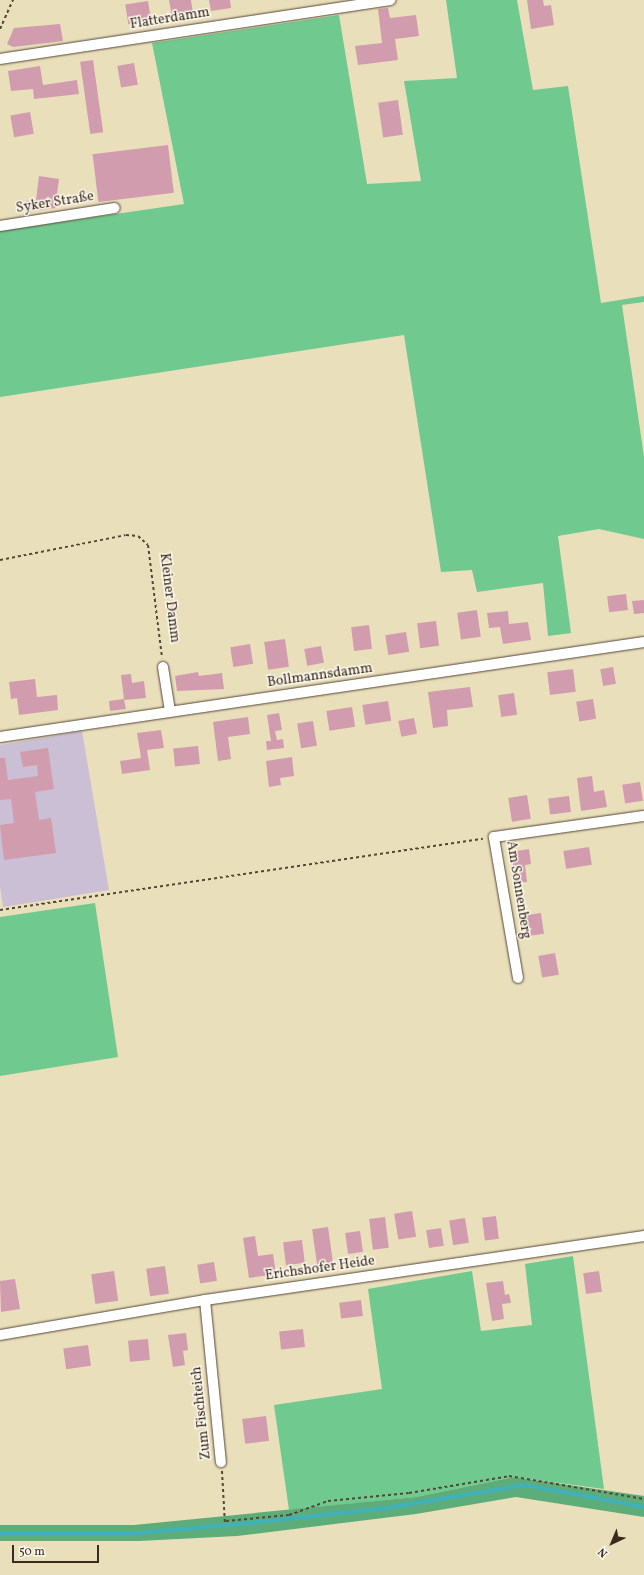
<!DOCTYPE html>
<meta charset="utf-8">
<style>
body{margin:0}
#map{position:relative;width:644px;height:1575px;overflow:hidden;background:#eadfbb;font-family:Vollkorn,serif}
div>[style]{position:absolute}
.industrial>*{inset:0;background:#cbbfd5}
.green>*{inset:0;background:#70c98e}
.forest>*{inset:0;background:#5cad79}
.stream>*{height:3.5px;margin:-1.75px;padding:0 1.75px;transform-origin:1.75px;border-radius:1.75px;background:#41b1b9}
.building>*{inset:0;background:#d19cae;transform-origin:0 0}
.path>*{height:2px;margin-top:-1px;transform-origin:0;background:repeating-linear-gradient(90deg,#554536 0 3px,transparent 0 6px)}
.roads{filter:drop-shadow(0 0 1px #554536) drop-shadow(0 0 1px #554536)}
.street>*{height:10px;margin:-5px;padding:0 5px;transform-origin:5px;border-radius:5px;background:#fff}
span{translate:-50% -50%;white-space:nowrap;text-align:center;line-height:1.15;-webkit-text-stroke:3px #fbf7ec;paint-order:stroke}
.street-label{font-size:14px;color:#3b2a1e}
.north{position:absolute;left:592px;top:1523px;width:40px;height:40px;-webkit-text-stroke:3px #fbf7ec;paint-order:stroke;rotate:224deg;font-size:11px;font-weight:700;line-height:16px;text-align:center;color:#3b2a1e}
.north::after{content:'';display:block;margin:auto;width:14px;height:18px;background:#3b2a1e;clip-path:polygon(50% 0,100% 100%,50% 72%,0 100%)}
.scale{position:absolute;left:12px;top:1545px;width:87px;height:18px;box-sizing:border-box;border:2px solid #3b2a1e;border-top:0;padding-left:5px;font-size:12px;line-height:14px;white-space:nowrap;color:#3b2a1e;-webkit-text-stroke:3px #fbf7ec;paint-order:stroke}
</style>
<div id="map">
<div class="industrial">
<i style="clip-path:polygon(82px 731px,109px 890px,3px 907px,0 886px,0 745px)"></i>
</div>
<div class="green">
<i style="clip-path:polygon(446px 0,517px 0,533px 90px,568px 86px,601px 303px,644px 296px,644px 302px,622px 305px,644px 457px,644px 539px,599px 529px,558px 536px,571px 633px,548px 636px,543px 583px,477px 592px,472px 570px,441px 572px,404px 335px,0 397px,0 231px,184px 204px,152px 43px,339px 15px,367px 184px,421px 181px,404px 81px,457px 78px)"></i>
<i style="clip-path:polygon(95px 903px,118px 1057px,0 1076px,0 917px)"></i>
<i style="clip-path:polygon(573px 1256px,604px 1489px,514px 1477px,416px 1497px,289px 1510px,274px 1405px,382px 1389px,368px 1289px,472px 1271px,481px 1331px,532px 1325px,525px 1264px)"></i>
</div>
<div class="forest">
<i style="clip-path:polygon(514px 1477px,644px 1496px,644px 1517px,516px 1497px,416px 1514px,237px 1536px,139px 1541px,0 1541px,0 1525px,134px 1525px,416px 1497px)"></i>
</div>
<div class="stream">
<i style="left:0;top:1533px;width:136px"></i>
<i style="left:136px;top:1533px;width:105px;rotate:-4.9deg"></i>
<i style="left:241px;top:1524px;width:146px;rotate:-6.3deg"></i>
<i style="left:386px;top:1508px;width:141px;rotate:-9.4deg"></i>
<i style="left:525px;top:1485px;width:121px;rotate:10.5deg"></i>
</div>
<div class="building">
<i style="clip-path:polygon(169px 0,191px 0,193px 14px,172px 17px)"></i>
<i style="clip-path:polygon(209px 0,230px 0,231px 8px,211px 11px)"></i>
<i style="clip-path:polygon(527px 0,543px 0,544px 6px,551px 5px,554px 25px,531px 29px)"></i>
<i style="left:148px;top:1px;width:20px;height:23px;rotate:81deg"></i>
<i style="clip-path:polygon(388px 8px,390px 18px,416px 15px,419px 36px,395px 39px,398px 60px,358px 65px,355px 46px,382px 43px,378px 9px)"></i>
<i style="clip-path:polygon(60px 24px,63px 41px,13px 47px,7px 44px,14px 28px)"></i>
<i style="left:93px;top:60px;width:73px;height:13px;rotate:82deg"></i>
<i style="left:134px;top:63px;width:22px;height:17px;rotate:80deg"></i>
<i style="clip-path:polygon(40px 66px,43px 85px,77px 80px,79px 94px,34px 99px,33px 89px,11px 91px,8px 71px)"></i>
<i style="left:398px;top:100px;width:35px;height:20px;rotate:82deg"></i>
<i style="left:30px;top:112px;width:22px;height:20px;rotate:80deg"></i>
<i style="left:168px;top:145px;width:48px;height:76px;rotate:83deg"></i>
<i style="clip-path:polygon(39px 176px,59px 179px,55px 208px,27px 212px,26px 201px,36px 200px)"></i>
<i style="left:626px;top:594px;width:16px;height:19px;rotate:83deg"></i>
<i style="clip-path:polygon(644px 600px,644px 613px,634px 614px,632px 601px)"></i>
<i style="left:477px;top:610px;width:27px;height:20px;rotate:82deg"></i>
<i style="clip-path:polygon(508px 611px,509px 624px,528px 622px,531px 640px,503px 644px,500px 627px,489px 628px,487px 613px)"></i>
<i style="left:436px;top:621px;width:25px;height:19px;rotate:83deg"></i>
<i style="left:369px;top:625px;width:24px;height:18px;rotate:83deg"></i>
<i style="left:406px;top:632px;width:20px;height:21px;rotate:81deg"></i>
<i style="left:285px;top:639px;width:28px;height:21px;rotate:82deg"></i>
<i style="left:250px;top:644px;width:20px;height:20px;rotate:81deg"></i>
<i style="left:321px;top:646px;width:17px;height:17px;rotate:80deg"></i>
<i style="left:613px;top:667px;width:17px;height:13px;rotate:80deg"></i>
<i style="left:573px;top:669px;width:23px;height:26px;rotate:83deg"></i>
<i style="clip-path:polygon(198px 672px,199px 676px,222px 673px,224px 689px,177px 691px,175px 676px)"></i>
<i style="clip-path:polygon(131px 674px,132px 683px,144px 681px,146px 698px,124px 700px,126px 709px,110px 711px,109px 701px,124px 699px,121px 675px)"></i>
<i style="clip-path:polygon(35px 679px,37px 697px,57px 695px,58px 710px,19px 715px,17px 698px,11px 699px,9px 682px)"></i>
<i style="clip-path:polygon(470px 687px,473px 707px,447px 710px,448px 726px,433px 728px,428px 692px)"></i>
<i style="left:514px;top:693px;width:22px;height:16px;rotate:82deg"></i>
<i style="left:593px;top:699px;width:20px;height:17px;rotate:81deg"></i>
<i style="left:388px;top:701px;width:20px;height:26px;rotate:81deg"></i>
<i style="left:352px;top:707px;width:20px;height:26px;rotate:81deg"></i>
<i style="clip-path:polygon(279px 713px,282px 730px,275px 731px,277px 740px,283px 739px,284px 748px,267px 750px,266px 741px,271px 741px,267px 715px)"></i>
<i style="clip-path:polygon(248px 717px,250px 734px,228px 737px,231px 759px,218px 761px,213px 722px)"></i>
<i style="left:414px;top:718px;width:16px;height:16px;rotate:79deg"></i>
<i style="left:313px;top:721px;width:25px;height:16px;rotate:81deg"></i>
<i style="clip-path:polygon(161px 730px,164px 748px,147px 750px,150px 770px,122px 774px,120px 761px,141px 758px,137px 733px)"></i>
<i style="left:198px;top:746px;width:18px;height:25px;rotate:84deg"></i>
<i style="clip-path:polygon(48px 748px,54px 789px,35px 792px,39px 820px,51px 818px,56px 853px,4px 860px,0 825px,14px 823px,11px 799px,0 800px,0 758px,5px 758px,8px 780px,38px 776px,37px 765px,23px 767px,20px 752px)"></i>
<i style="clip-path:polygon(292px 757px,294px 776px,280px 778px,281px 785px,269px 787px,266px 761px)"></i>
<i style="clip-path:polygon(592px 776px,594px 792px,604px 790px,607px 807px,581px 811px,577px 778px)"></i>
<i style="left:640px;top:782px;width:19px;height:18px;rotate:81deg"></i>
<i style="left:527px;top:795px;width:24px;height:19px;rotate:81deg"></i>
<i style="left:569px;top:796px;width:16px;height:21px;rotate:83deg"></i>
<i style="left:589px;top:847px;width:18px;height:26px;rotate:81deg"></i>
<i style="clip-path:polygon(529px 849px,531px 864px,525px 865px,527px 882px,516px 883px,511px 852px)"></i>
<i style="left:541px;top:913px;width:21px;height:16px;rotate:82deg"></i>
<i style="left:555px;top:953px;width:22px;height:17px;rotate:80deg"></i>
<i style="left:412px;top:1211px;width:26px;height:18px;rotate:81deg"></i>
<i style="left:496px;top:1216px;width:23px;height:14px;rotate:83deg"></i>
<i style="left:385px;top:1217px;width:31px;height:16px;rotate:83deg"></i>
<i style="left:465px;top:1218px;width:25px;height:16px;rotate:81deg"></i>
<i style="left:328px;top:1227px;width:36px;height:16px;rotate:82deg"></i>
<i style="left:441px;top:1228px;width:18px;height:15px;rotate:81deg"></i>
<i style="left:360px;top:1231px;width:21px;height:15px;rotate:82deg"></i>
<i style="clip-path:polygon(255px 1236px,258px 1256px,273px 1254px,276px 1274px,249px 1278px,243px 1238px)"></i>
<i style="left:302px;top:1240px;width:23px;height:19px;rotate:83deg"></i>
<i style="left:214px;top:1262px;width:19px;height:17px;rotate:81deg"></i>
<i style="left:165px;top:1266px;width:28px;height:19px;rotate:82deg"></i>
<i style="left:114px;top:1271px;width:30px;height:23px;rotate:82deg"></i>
<i style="left:599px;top:1271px;width:21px;height:16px;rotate:82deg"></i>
<i style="clip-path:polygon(15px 1279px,20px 1309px,1px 1312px,0 1281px)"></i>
<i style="clip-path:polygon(503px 1281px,505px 1295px,509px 1294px,511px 1303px,502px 1304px,504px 1319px,492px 1321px,486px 1283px)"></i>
<i style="left:361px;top:1300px;width:16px;height:22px;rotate:83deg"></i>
<i style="left:303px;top:1329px;width:18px;height:24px;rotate:84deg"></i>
<i style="clip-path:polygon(186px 1333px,188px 1350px,183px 1351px,185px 1365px,173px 1367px,168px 1335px)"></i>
<i style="left:148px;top:1339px;width:21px;height:20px;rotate:85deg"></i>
<i style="left:88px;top:1345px;width:21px;height:25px;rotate:82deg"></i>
<i style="left:266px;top:1416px;width:25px;height:24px;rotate:83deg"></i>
</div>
<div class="path">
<i style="left:0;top:29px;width:32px;rotate:-66deg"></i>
<i style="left:0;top:560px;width:128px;rotate:-11.2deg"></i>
<i style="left:126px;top:535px;width:12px;rotate:5deg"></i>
<i style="left:138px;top:536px;width:13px;rotate:42deg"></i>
<i style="left:148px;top:545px;width:114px;rotate:82.9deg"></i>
<i style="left:0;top:910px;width:488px;rotate:-8.4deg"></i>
<i style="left:222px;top:1471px;width:53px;rotate:86.8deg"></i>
<i style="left:226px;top:1521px;width:63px;rotate:-5.4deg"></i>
<i style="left:289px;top:1515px;width:41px;rotate:-19.7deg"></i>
<i style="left:328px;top:1501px;width:81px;rotate:-5.6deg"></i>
<i style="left:409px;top:1493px;width:101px;rotate:-9.6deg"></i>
<i style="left:509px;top:1476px;width:137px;rotate:9.7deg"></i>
</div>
<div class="roads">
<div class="street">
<i style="left:0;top:59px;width:395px;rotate:-8.6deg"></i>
<i style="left:0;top:226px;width:116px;rotate:-8.9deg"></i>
<i style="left:163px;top:667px;width:45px;rotate:81deg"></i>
<i style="left:0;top:737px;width:651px;rotate:-8.39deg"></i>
<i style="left:518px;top:978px;width:143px;rotate:-99.7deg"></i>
<i style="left:494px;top:837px;width:151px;rotate:-8deg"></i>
<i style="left:205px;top:1300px;width:163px;rotate:84.4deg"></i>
<i style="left:0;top:1335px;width:208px;rotate:-9.7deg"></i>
<i style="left:205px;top:1300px;width:444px;rotate:-8.3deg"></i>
</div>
</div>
<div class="street-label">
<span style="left:170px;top:19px;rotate:-9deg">Flatterdamm</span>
<span style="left:55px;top:203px;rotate:-9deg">Syker Straße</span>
<span style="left:169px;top:598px;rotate:83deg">Kleiner Damm</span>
<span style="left:320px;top:676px;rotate:-8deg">Bollmannsdamm</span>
<span style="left:518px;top:890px;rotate:81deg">Am Sonnenberg</span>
<span style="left:320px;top:1269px;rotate:-8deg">Erichshofer Heide</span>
<span style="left:202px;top:1413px;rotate:-96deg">Zum Fischteich</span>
</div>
<div class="north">N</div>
<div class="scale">50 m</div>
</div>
